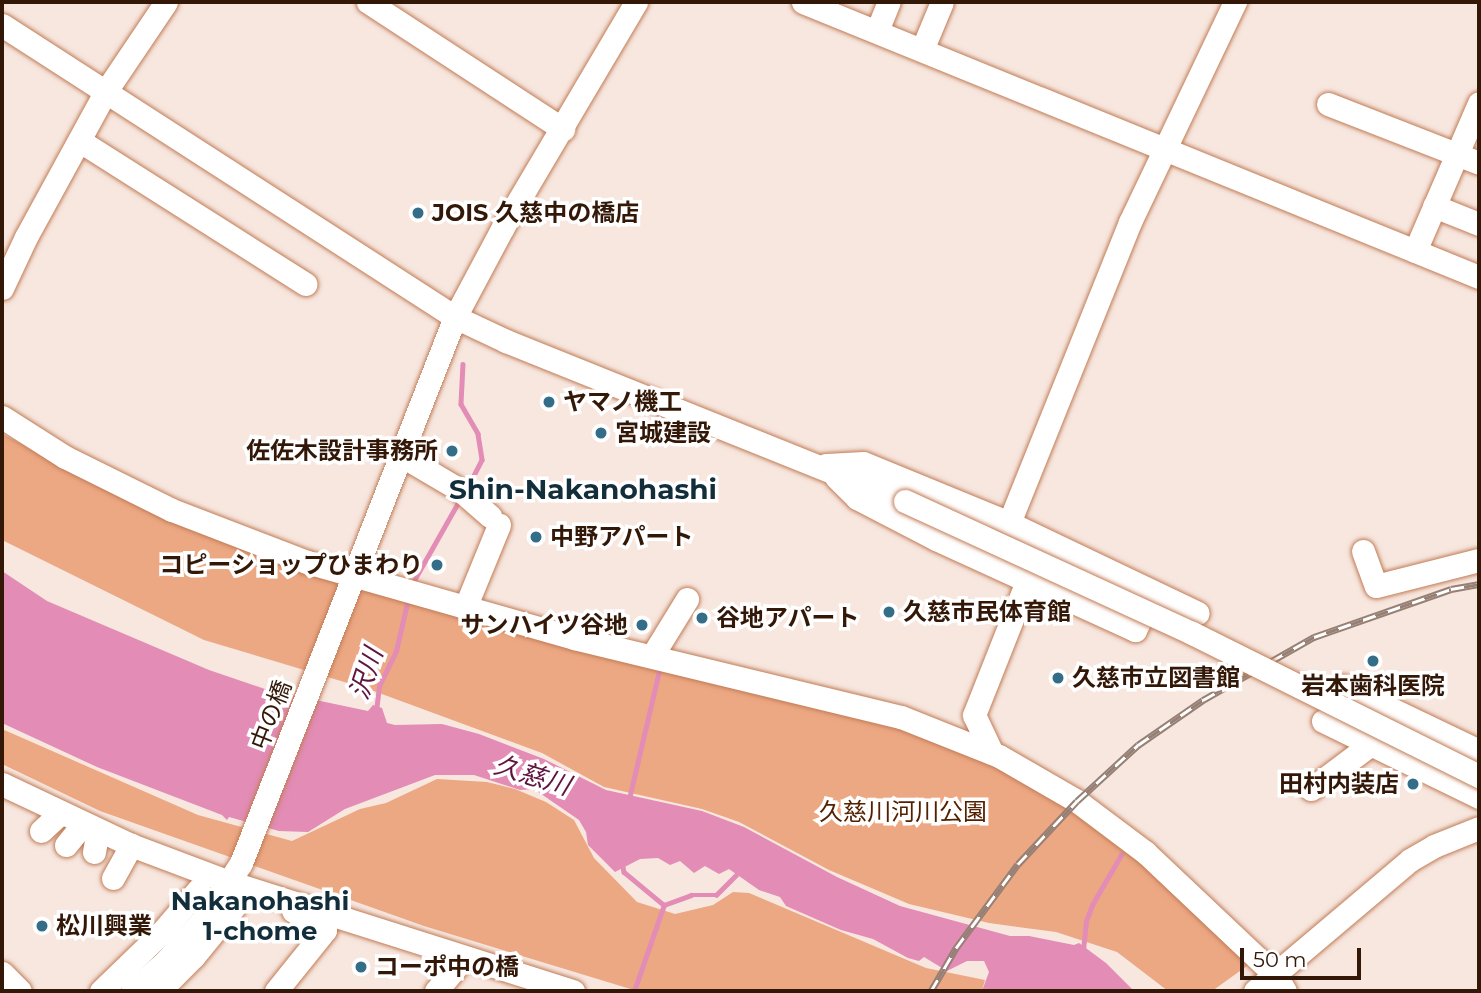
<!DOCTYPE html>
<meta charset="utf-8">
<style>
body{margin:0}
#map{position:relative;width:1481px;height:993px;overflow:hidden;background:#f7e7df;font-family:Montserrat,"Noto Sans JP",sans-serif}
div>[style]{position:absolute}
.green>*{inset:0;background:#eca883}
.water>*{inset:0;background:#e28cb6}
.stream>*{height:4.5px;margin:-2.25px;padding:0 2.25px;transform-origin:2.25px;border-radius:2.25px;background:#e28cb6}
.roads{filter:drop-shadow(0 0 2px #c17c56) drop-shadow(0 0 2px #c17c56)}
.minor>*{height:23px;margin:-11.5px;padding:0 11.5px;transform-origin:11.5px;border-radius:11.5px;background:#fff}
.rail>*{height:7px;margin-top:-3.5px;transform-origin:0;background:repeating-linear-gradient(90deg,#fff 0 13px,#968075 0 26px);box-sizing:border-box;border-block:2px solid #968075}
.bridges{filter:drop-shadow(0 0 2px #c17c56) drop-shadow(0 0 2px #c17c56)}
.minor-bridge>*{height:23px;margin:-11.5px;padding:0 11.5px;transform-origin:11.5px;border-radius:11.5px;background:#fff}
.dots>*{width:19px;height:19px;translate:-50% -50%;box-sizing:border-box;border:4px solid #fff;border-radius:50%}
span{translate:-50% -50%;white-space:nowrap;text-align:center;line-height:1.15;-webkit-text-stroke:7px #fff;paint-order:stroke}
.poi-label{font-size:24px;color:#331808;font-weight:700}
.left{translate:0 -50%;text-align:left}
.right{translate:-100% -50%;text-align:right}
.street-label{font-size:24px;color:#331808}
.park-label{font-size:24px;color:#542100}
.water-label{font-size:26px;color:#601540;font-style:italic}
.neighbourhood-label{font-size:26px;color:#132e3b;font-weight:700}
.quarter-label{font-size:28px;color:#132e3b;font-weight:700}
.frame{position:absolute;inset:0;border:4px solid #331808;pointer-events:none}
.scale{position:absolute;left:1240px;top:948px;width:121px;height:32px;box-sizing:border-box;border:4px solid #331808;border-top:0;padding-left:9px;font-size:21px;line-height:24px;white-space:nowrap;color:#331808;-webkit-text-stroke:5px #fff;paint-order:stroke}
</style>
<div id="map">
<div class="green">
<i style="clip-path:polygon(2px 434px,128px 498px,266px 553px,839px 705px,1007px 769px,1085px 820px,1159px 875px,1254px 961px,1212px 991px,1168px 991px,1117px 952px,1056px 932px,989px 923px,909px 904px,829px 870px,739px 822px,702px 809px,604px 787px,542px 753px,371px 690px,204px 640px,2px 540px)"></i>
<i style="clip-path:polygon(2px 729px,198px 815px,292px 841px,360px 809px,386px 803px,437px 779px,487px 782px,515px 789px,546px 802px,574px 820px,594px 858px,637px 902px,675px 914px,713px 905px,733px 892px,749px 893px,926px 968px,985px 980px,982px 991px,637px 991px,424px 926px,100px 811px,2px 764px)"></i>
</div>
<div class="water">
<i style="clip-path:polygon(2px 571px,47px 601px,209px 670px,268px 690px,368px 711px,373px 705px,382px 708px,387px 723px,395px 725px,442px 724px,479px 734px,544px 759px,606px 790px,702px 811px,744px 827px,837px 877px,900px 906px,1010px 936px,1029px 936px,1074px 945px,1079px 943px,1106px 963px,1134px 991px,982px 991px,989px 972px,984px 961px,967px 961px,947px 971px,924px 957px,919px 961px,908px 958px,873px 939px,841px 930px,786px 906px,780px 897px,759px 890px,729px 869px,719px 874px,705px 866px,694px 873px,680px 861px,670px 865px,658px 858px,640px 859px,615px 872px,588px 845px,586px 832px,579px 820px,534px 789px,520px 790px,474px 775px,435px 775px,345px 809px,308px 832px,279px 831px,229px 817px,227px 820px,222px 815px,97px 767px,2px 723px)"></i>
</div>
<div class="stream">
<i style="left:463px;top:364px;width:40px;rotate:92.9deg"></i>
<i style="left:461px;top:404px;width:34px;rotate:60deg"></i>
<i style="left:478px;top:434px;width:26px;rotate:81deg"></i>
<i style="left:482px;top:460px;width:31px;rotate:117deg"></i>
<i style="left:412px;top:584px;width:95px;rotate:-60.5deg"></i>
<i style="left:376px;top:711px;width:25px;rotate:-83deg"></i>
<i style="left:379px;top:686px;width:39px;rotate:-64deg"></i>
<i style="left:396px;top:651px;width:53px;rotate:-77deg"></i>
<i style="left:629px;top:799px;width:131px;rotate:-76.8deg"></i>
<i style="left:622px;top:862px;width:10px;rotate:79deg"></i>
<i style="left:624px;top:872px;width:52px;rotate:39.5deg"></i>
<i style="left:1083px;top:950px;width:29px;rotate:-84deg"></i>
<i style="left:1086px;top:921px;width:17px;rotate:-69deg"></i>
<i style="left:1092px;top:905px;width:58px;rotate:-59.9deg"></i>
<i style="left:634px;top:991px;width:91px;rotate:-70.8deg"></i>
<i style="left:664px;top:905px;width:29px;rotate:-20deg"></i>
<i style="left:691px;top:895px;width:25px"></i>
<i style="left:716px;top:895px;width:33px;rotate:-45deg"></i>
</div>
<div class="roads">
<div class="minor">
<i style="left:368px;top:2px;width:233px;rotate:33.1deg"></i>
<i style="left:803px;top:2px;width:730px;rotate:22.14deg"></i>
<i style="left:2px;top:25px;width:539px;rotate:32.81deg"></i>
<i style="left:455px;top:317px;width:102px;rotate:-61.9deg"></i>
<i style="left:503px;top:227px;width:261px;rotate:-59.4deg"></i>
<i style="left:877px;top:31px;width:31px;rotate:-68deg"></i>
<i style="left:922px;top:50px;width:52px;rotate:-67.4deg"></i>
<i style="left:1328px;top:104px;width:162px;rotate:21.3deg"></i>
<i style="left:80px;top:141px;width:267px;rotate:32.4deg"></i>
<i style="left:1434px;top:206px;width:48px;rotate:21.8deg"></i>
<i style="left:1415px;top:251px;width:161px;rotate:-66.6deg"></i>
<i style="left:2px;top:288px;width:56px;rotate:-64.8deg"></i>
<i style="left:26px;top:237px;width:166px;rotate:-61.3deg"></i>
<i style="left:106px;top:91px;width:107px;rotate:-56deg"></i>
<i style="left:2px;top:417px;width:75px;rotate:32.4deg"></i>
<i style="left:65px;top:457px;width:119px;rotate:26.4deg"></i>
<i style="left:172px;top:510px;width:145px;rotate:21.1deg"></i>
<i style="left:307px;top:562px;width:278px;rotate:15.9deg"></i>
<i style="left:574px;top:638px;width:336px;rotate:13.6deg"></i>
<i style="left:901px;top:717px;width:105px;rotate:21.7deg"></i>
<i style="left:999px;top:756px;width:90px;rotate:30deg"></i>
<i style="left:1077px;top:801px;width:85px;rotate:36.9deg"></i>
<i style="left:1145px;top:852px;width:180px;rotate:43.4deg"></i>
<i style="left:1276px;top:976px;width:17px;rotate:59deg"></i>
<i style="left:399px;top:454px;width:71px;rotate:30.5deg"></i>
<i style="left:460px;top:490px;width:40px;rotate:41deg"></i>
<i style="left:826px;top:465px;width:37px;rotate:-3deg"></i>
<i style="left:863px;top:463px;width:158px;rotate:22.3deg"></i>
<i style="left:1009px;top:523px;width:209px;rotate:25.5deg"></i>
<i style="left:836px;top:477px;width:30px;rotate:45deg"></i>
<i style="left:857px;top:498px;width:89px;rotate:27.4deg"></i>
<i style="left:936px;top:539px;width:219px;rotate:24.6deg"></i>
<i style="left:1135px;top:630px;width:40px;rotate:-63.4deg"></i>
<i style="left:1009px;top:523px;width:324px;rotate:-68.1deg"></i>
<i style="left:1130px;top:222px;width:244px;rotate:-64.5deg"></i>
<i style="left:1363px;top:551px;width:37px;rotate:70deg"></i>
<i style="left:1376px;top:586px;width:106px;rotate:-14.2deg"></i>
<i style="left:465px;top:608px;width:90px;rotate:-67.7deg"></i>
<i style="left:652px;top:656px;width:67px;rotate:-58.4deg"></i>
<i style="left:1343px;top:686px;width:151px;rotate:25.5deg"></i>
<i style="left:1323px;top:721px;width:174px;rotate:26deg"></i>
<i style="left:992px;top:753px;width:42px;rotate:-115.3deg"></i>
<i style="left:974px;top:715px;width:144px;rotate:-68.4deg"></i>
<i style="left:2px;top:784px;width:143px;rotate:25.3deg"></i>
<i style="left:131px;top:845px;width:105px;rotate:20.7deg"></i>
<i style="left:229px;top:882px;width:361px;rotate:17.6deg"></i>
<i style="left:1311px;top:789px;width:75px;rotate:-36.9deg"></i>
<i style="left:1371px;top:744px;width:11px;rotate:-68deg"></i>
<i style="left:41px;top:831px;width:26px;rotate:-43deg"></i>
<i style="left:66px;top:845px;width:27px;rotate:-51deg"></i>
<i style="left:94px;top:852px;width:22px;rotate:-80deg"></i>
<i style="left:113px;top:878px;width:38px;rotate:-61deg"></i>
<i style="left:2px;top:973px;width:25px;rotate:45deg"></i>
<i style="left:101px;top:991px;width:83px;rotate:-44deg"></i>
<i style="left:161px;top:933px;width:57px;rotate:-49.3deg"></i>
<i style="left:132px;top:991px;width:44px;rotate:-41.3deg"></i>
<i style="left:165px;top:962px;width:62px;rotate:-48.3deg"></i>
<i style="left:206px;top:916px;width:64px;rotate:-56.6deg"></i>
<i style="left:241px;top:863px;width:586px;rotate:-68.6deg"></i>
<i style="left:455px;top:317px;width:56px;rotate:25.2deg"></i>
<i style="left:506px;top:341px;width:430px;rotate:21.9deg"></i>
<i style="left:159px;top:991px;width:49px;rotate:-45deg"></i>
<i style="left:194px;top:956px;width:63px;rotate:-50.8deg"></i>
<i style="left:276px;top:991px;width:78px;rotate:-51.2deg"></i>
<i style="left:325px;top:930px;width:37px;rotate:-149deg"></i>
<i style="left:436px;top:991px;width:30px;rotate:-50deg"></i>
<i style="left:1255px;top:991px;width:203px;rotate:-40.2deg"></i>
<i style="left:1410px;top:860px;width:28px;rotate:-30deg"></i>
<i style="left:1434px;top:846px;width:48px;rotate:-21.8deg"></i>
</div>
</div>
<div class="rail">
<i style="left:931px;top:991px;width:50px;rotate:-59.8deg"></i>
<i style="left:956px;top:948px;width:104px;rotate:-53.6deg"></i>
<i style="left:1018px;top:864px;width:86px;rotate:-46.9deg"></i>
<i style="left:1077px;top:801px;width:83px;rotate:-42.6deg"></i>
<i style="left:1138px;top:745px;width:79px;rotate:-34.7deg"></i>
<i style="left:1203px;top:700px;width:128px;rotate:-29.6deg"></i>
<i style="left:1314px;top:637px;width:145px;rotate:-19.3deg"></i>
<i style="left:1451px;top:589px;width:28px;rotate:-10deg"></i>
</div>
<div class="bridges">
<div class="minor-bridge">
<i style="left:905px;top:501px;width:316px;rotate:24.7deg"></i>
<i style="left:1192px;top:633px;width:321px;rotate:26.5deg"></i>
</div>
</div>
<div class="dots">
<i style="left:418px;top:213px;background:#346d87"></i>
<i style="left:549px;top:402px;background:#346d87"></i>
<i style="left:601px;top:433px;background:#346d87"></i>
<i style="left:452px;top:451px;background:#346d87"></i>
<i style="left:536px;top:537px;background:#346d87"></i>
<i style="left:437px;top:565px;background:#346d87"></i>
<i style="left:889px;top:612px;background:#346d87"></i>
<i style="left:702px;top:618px;background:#346d87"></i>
<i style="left:642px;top:625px;background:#346d87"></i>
<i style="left:1373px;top:661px;background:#346d87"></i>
<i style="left:1058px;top:678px;background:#346d87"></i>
<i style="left:1413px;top:784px;background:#346d87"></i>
<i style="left:42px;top:926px;background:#346d87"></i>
<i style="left:361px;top:967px;background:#346d87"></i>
</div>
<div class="poi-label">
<span class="left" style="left:432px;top:213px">JOIS 久慈中の橋店</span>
<span class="left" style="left:563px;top:402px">ヤマノ機工</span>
<span class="left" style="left:615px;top:433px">宮城建設</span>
<span class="right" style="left:438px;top:451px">佐佐木設計事務所</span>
<span class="left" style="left:550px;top:537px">中野アパート</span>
<span class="right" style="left:423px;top:565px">コピーショップひまわり</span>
<span class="left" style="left:903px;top:612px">久慈市民体育館</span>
<span class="left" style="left:716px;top:618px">谷地アパート</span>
<span class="right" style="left:628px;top:625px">サンハイツ谷地</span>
<span class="left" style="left:1072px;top:678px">久慈市立図書館</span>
<span style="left:1373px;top:686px">岩本歯科医院</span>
<span class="right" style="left:1399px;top:784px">田村内装店</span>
<span class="left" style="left:56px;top:926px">松川興業</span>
<span class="left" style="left:375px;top:967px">コーポ中の橋</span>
</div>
<div class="street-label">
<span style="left:271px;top:715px;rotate:-69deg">中の橋</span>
</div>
<div class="park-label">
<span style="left:903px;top:812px">久慈川河川公園</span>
</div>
<div class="water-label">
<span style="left:367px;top:674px;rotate:-72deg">沢川</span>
<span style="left:532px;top:776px;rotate:17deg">久慈川</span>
</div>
<div class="neighbourhood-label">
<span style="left:260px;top:917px">Nakanohashi<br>1-chome</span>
</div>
<div class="quarter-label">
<span style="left:583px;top:489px">Shin-Nakanohashi</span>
</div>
<div class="frame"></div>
<div class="scale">50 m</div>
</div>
